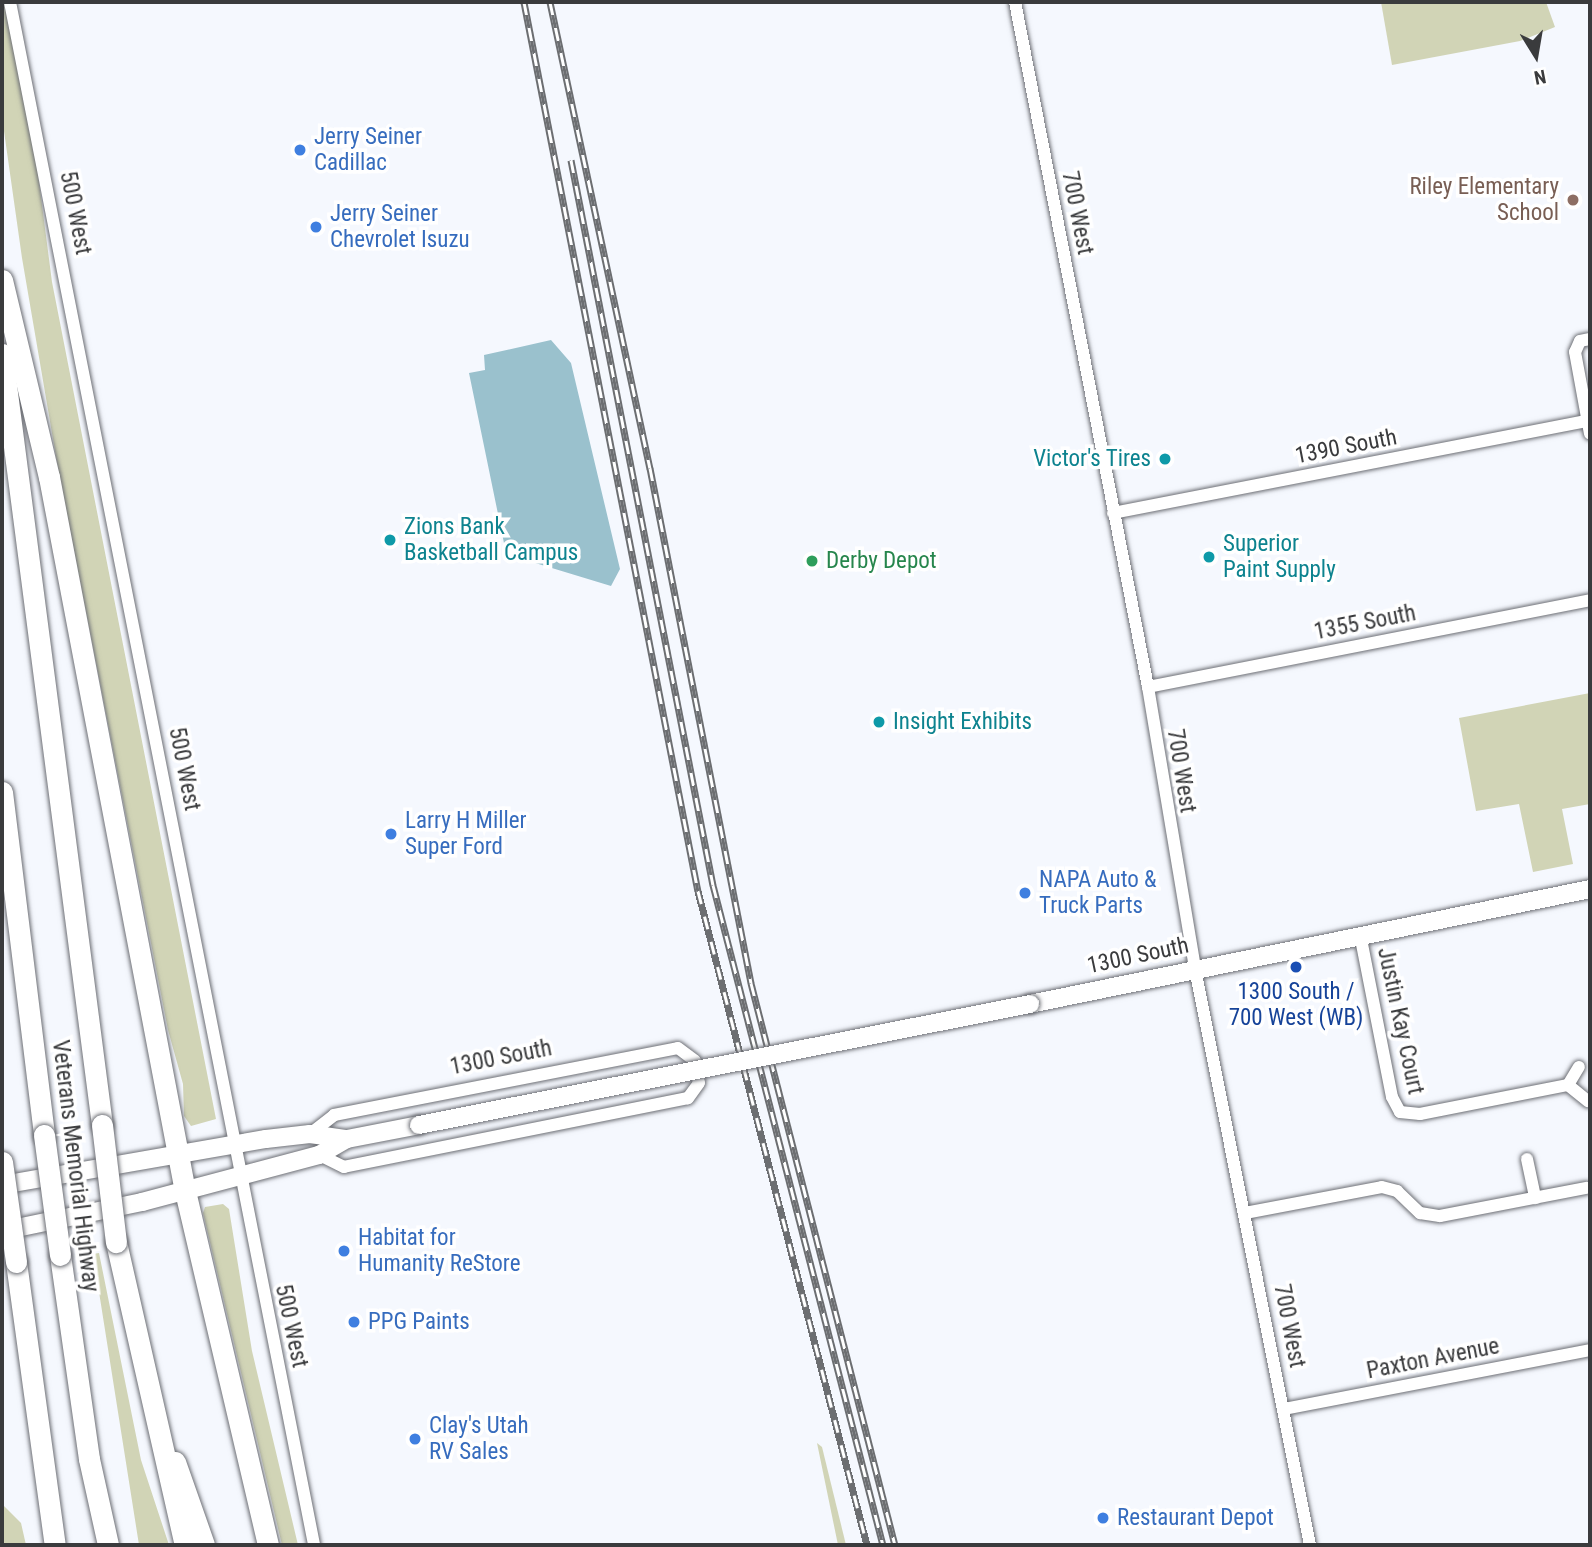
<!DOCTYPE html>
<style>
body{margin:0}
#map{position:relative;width:1592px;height:1547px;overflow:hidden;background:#f5f8fe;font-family:"Roboto Condensed",sans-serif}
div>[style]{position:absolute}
.green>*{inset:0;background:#d1d4b6}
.water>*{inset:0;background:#9ac1cd}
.roads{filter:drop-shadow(0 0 2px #6d6f75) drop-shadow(0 0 2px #6d6f75)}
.street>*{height:12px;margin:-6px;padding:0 6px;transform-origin:6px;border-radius:6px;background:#fff}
.secondary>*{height:18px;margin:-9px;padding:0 9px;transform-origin:9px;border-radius:9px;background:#fff}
.highway>*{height:21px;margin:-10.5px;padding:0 10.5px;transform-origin:10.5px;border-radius:10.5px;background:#fff}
.rail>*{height:7px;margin-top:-3.5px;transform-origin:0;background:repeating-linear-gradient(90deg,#fff 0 13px,#6c6e71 0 26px);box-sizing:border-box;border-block:2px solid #6c6e71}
.bridges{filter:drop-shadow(0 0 2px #6d6f75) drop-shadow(0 0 2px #6d6f75)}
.secondary-bridge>*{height:18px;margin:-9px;padding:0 9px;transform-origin:9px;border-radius:9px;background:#fff}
.highway-bridge>*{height:21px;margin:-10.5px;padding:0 10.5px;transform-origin:10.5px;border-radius:10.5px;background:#fff}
.dots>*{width:19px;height:19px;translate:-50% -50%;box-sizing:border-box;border:4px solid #fff;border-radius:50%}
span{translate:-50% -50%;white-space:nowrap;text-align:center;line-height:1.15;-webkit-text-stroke:7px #fff;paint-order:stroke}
.shop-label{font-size:23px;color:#366cbe}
.left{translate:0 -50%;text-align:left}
.education-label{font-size:23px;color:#785e54}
.right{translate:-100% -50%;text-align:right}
.street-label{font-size:23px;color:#3a3b3d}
.culture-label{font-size:23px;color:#0d838f}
.leisure-label{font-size:23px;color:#27864d}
.transit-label{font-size:23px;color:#164399}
.frame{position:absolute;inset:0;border:4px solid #3a3b3d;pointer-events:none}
.north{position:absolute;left:1501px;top:21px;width:70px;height:70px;-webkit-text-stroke:5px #fff;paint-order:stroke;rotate:169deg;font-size:19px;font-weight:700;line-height:28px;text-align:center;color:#3a3b3d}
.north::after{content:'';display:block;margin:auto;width:24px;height:32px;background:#3a3b3d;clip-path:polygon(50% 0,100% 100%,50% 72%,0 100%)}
</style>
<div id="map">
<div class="green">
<i style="clip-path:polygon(2px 2px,8px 2px,36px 159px,52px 282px,216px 1119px,191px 1126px,184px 1116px,183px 1084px,168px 1030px,59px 474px,22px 258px,2px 117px)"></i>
<i style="clip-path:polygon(1381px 2px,1546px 2px,1555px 27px,1520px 41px,1392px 65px)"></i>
<i style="clip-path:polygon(1590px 693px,1590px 804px,1562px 809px,1573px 864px,1533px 872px,1519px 804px,1476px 811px,1459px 718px)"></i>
<i style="clip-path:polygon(223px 1204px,229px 1209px,252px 1351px,298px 1545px,282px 1545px,203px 1213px,205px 1207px)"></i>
<i style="clip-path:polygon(99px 1253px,141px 1460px,169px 1545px,139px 1545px,93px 1254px)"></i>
<i style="clip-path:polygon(817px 1443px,822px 1447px,846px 1545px,838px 1545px)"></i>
<i style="clip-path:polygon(2px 1504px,21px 1523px,26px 1545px,2px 1545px)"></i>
</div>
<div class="water">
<i style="clip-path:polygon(551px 340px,571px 363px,620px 569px,611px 586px,509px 555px,505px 548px,469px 373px,485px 370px,484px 355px)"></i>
</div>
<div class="roads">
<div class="street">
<i style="left:10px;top:2px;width:1573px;rotate:78.85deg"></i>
<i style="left:1015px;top:2px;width:698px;rotate:79.01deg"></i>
<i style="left:1148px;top:687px;width:286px;rotate:80.5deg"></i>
<i style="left:1195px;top:969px;width:587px;rotate:78.71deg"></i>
<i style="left:1590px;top:339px;width:10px;rotate:169deg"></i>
<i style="left:1580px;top:341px;width:12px;rotate:114deg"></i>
<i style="left:1575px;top:352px;width:83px;rotate:79.6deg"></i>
<i style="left:1113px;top:513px;width:484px;rotate:-11deg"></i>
<i style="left:1148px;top:687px;width:450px;rotate:-11.1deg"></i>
<i style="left:1360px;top:934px;width:166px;rotate:78.9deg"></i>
<i style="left:1392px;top:1097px;width:17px;rotate:62deg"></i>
<i style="left:1400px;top:1112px;width:20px;rotate:6deg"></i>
<i style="left:1420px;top:1114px;width:151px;rotate:-11.1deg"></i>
<i style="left:1568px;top:1085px;width:21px;rotate:-59deg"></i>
<i style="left:1568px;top:1085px;width:26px;rotate:39deg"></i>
<i style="left:310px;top:1134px;width:31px;rotate:-38deg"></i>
<i style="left:334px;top:1115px;width:350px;rotate:-11deg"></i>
<i style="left:678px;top:1048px;width:21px;rotate:37deg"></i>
<i style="left:695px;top:1061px;width:22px;rotate:80deg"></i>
<i style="left:699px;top:1083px;width:19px;rotate:126deg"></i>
<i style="left:688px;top:1098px;width:351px;rotate:168.7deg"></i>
<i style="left:344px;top:1167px;width:28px;rotate:-154deg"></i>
<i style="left:1527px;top:1159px;width:40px;rotate:78deg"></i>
<i style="left:1245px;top:1213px;width:139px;rotate:-10.7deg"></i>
<i style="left:1382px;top:1187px;width:16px;rotate:15deg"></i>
<i style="left:1397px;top:1191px;width:32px;rotate:44deg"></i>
<i style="left:1420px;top:1213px;width:20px;rotate:9deg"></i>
<i style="left:1440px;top:1216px;width:149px;rotate:-10.9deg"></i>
<i style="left:1284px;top:1409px;width:312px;rotate:-10.9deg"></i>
</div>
<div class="secondary">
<i style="left:1030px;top:1004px;width:572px;rotate:-11.6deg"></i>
<i style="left:2px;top:1185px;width:268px;rotate:-9.9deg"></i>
<i style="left:266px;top:1139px;width:44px;rotate:-6.5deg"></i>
<i style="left:310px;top:1134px;width:37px;rotate:8deg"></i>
<i style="left:2px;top:1231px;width:143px;rotate:-11.7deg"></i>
<i style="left:142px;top:1202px;width:183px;rotate:-14.9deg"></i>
<i style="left:319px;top:1155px;width:32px;rotate:-30deg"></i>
<i style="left:347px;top:1139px;width:73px;rotate:-11deg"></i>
</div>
<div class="highway">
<i style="left:2px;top:280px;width:203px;rotate:76.6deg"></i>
<i style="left:49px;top:477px;width:727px;rotate:79.22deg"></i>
<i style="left:185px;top:1191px;width:364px;rotate:76.8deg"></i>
<i style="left:2px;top:354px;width:777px;rotate:82.61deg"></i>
<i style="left:2px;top:792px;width:346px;rotate:83deg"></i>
<i style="left:116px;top:1242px;width:311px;rotate:77.2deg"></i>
<i style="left:60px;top:1255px;width:206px;rotate:81.9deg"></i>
<i style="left:89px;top:1459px;width:88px;rotate:77.5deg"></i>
<i style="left:16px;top:1262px;width:286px;rotate:82.2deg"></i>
<i style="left:175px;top:1462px;width:88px;rotate:70.7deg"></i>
</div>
</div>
<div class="rail">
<i style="left:524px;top:2px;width:906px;rotate:78.93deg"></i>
<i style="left:698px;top:891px;width:675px;rotate:75.51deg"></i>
<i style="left:550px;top:2px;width:477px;rotate:77.9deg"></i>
<i style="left:650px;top:468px;width:525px;rotate:78.9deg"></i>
<i style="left:751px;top:983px;width:580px;rotate:75.63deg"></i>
<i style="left:571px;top:160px;width:739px;rotate:78.92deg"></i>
<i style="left:713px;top:885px;width:682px;rotate:75.56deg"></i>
</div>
<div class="bridges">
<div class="secondary-bridge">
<i style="left:419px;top:1125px;width:623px;rotate:-11.2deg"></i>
</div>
<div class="highway-bridge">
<i style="left:102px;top:1125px;width:118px;rotate:83.2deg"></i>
<i style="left:44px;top:1135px;width:121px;rotate:82.4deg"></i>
<i style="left:2px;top:1162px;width:101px;rotate:82deg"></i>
</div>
</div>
<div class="dots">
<i style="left:300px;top:150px;background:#3f7fe0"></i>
<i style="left:1573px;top:200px;background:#8d6e63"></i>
<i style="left:316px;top:227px;background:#3f7fe0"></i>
<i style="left:1165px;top:459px;background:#0f9aa8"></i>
<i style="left:390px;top:540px;background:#0f9aa8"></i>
<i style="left:1209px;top:557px;background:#0f9aa8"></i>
<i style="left:812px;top:561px;background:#2e9e5b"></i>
<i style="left:879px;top:722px;background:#0f9aa8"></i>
<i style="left:391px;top:834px;background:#3f7fe0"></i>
<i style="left:1025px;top:893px;background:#3f7fe0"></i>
<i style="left:1296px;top:967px;background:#1a4fb4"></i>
<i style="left:344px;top:1251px;background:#3f7fe0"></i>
<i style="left:354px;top:1322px;background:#3f7fe0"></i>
<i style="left:415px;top:1439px;background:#3f7fe0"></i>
<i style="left:1103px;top:1518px;background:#3f7fe0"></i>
</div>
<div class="shop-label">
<span class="left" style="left:314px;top:150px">Jerry Seiner<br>Cadillac</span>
<span class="left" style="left:330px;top:227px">Jerry Seiner<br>Chevrolet Isuzu</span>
<span class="left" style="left:405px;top:834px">Larry H Miller<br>Super Ford</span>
<span class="left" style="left:1039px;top:893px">NAPA Auto &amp;<br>Truck Parts</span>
<span class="left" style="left:358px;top:1251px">Habitat for<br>Humanity ReStore</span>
<span class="left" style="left:368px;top:1322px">PPG Paints</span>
<span class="left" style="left:429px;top:1439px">Clay's Utah<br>RV Sales</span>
<span class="left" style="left:1117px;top:1518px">Restaurant Depot</span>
</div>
<div class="education-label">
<span class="right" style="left:1559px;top:200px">Riley Elementary<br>School</span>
</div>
<div class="street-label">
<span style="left:75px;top:213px;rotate:79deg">500 West</span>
<span style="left:1077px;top:213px;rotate:79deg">700 West</span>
<span style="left:1346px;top:447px;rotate:-11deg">1390 South</span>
<span style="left:1365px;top:623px;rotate:-11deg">1355 South</span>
<span style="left:184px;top:769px;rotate:79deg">500 West</span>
<span style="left:1181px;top:771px;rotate:81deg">700 West</span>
<span style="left:1138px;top:956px;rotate:-12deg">1300 South</span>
<span style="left:1400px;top:1021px;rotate:78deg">Justin Kay Court</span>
<span style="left:501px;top:1058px;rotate:-11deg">1300 South</span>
<span style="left:75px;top:1166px;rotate:83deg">Veterans Memorial Highway</span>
<span style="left:291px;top:1326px;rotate:78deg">500 West</span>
<span style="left:1289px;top:1326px;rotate:79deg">700 West</span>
<span style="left:1433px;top:1359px;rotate:-11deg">Paxton Avenue</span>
</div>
<div class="culture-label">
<span class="right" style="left:1151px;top:459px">Victor's Tires</span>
<span class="left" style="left:404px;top:540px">Zions Bank<br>Basketball Campus</span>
<span class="left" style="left:1223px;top:557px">Superior<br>Paint Supply</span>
<span class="left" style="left:893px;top:722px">Insight Exhibits</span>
</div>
<div class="leisure-label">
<span class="left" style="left:826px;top:561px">Derby Depot</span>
</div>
<div class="transit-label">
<span style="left:1296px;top:1005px">1300 South /<br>700 West (WB)</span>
</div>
<div class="frame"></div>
<div class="north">N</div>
</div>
